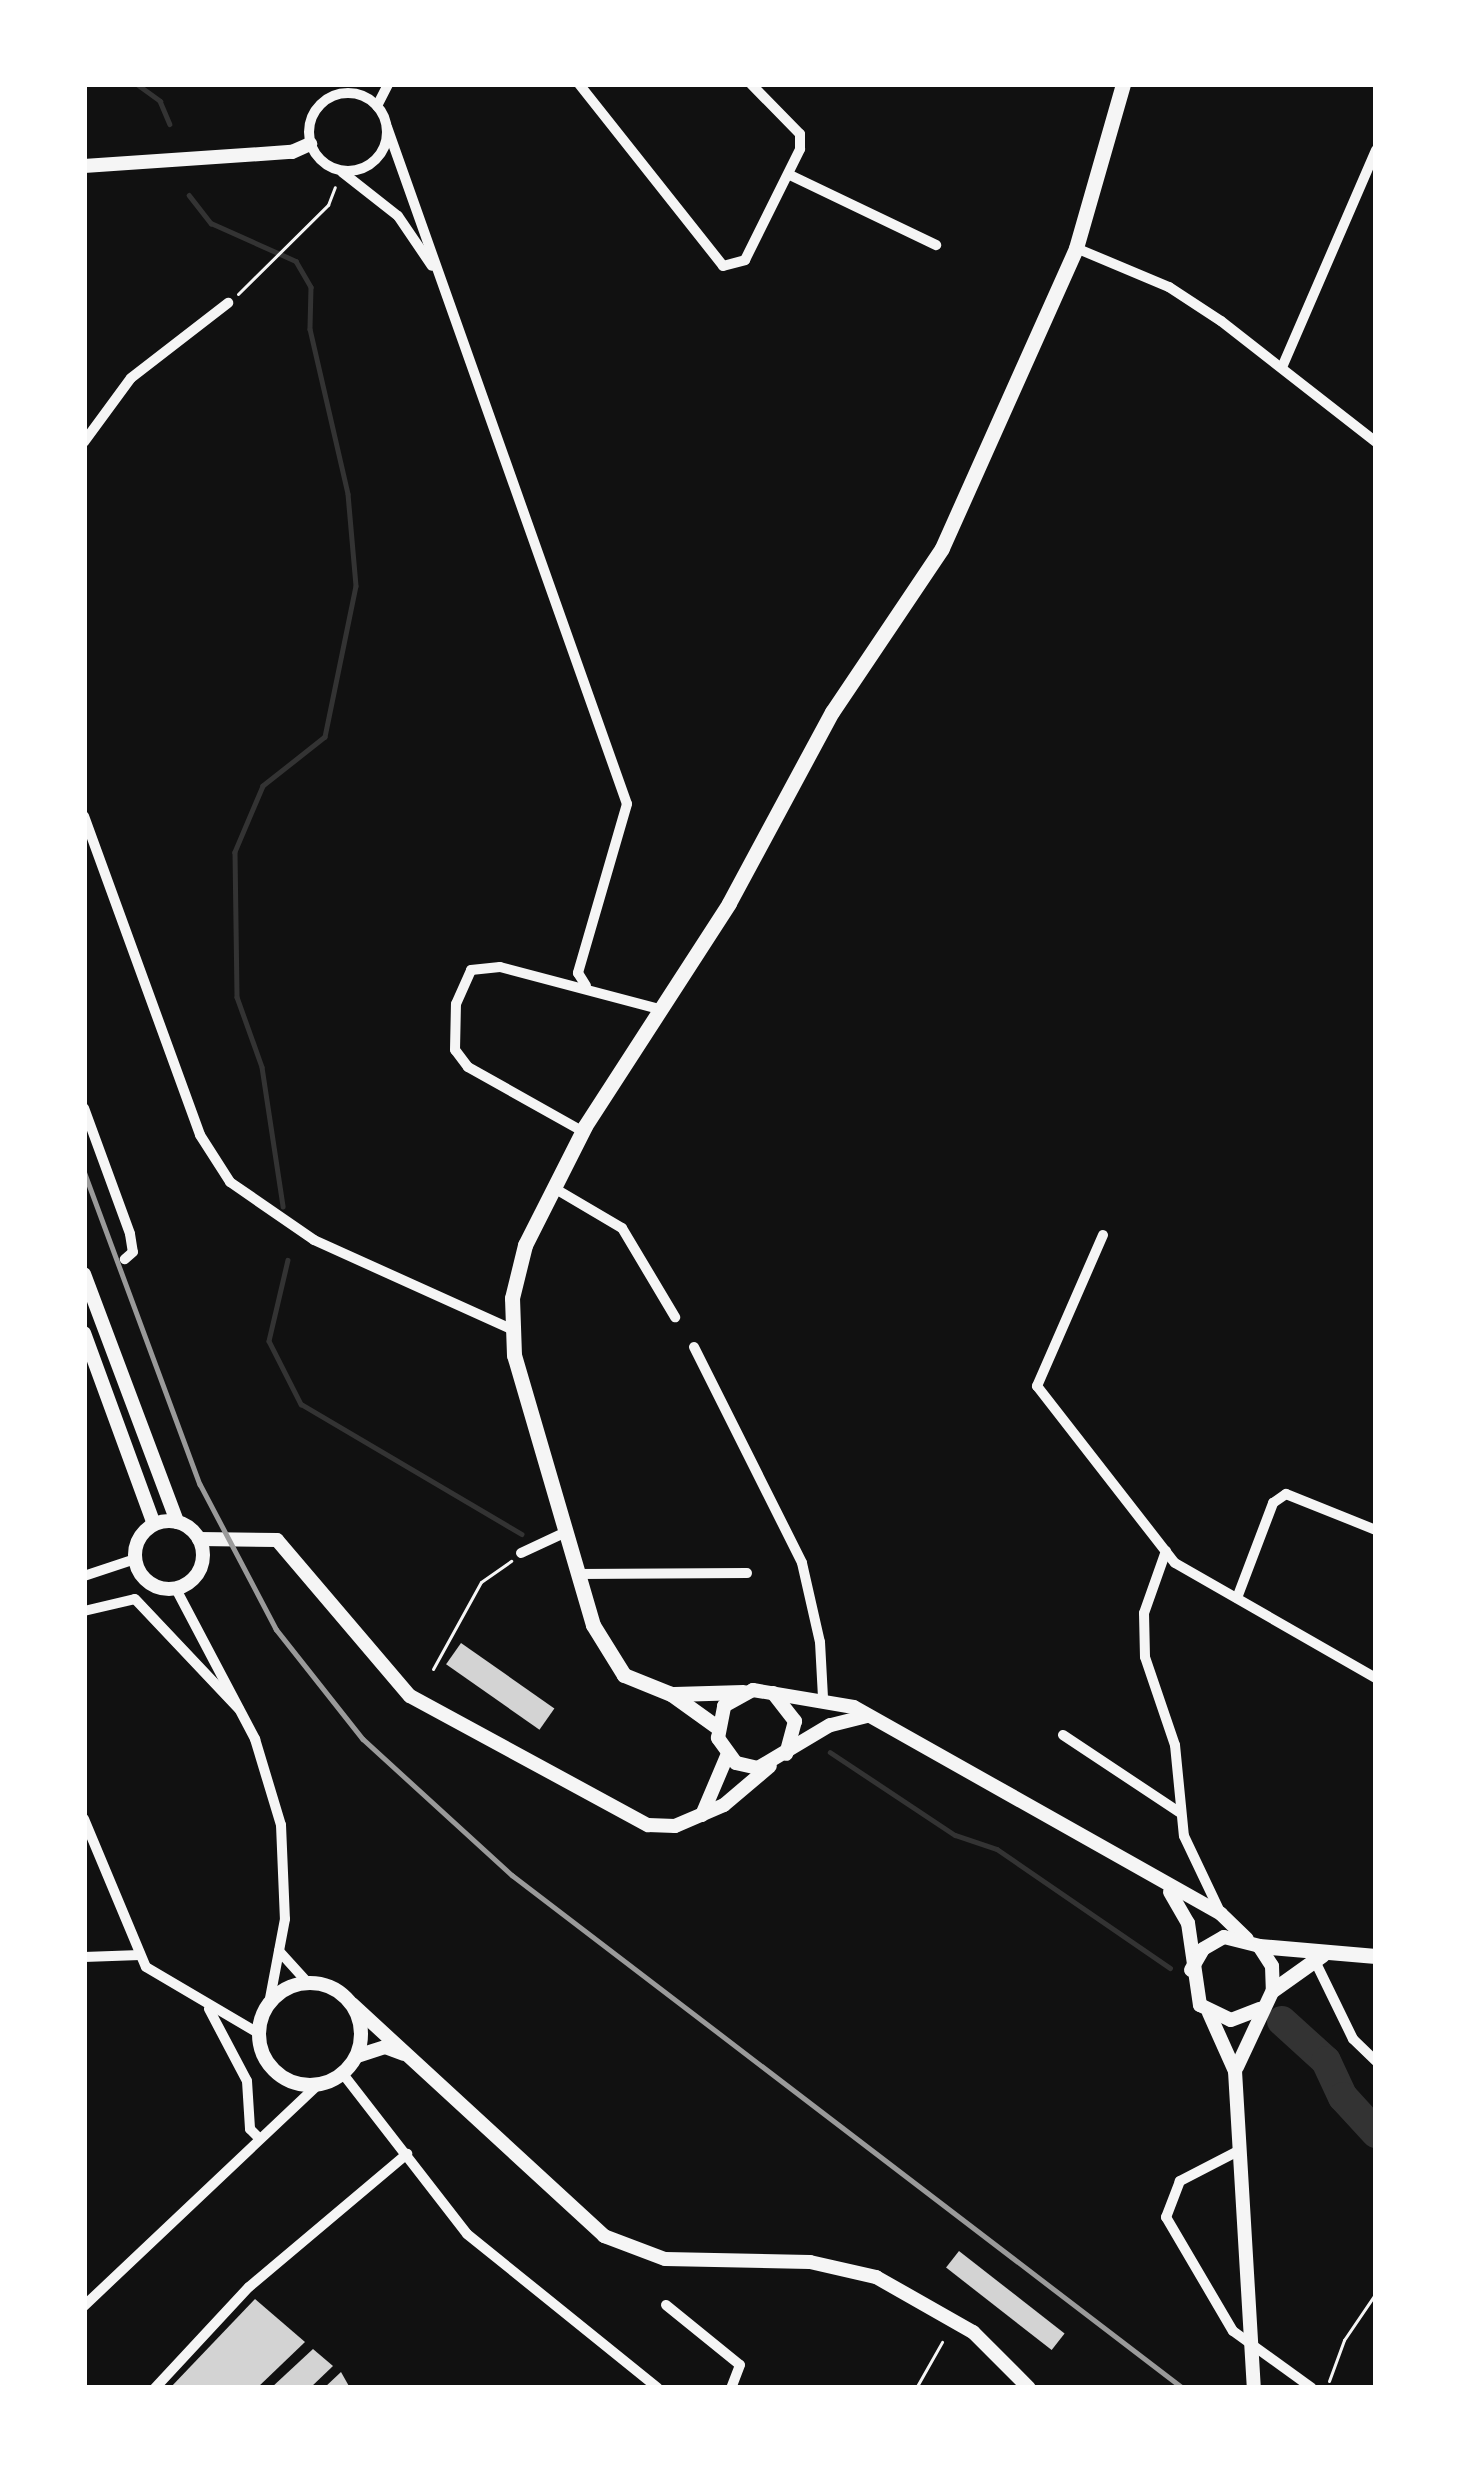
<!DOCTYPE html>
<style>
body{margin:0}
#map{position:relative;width:1460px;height:2472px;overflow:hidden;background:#111;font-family:"DM Sans",sans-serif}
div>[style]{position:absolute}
.stream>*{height:4.5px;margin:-2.25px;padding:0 2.25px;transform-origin:2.25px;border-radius:2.25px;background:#333}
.river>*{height:30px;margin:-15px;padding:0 15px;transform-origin:15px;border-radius:15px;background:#333}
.building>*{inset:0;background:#d3d3d3;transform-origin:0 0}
.path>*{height:3px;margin:-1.5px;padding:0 1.5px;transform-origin:1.5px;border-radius:1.5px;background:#f5f5f5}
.minor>*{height:10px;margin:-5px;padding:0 5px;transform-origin:5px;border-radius:5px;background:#f5f5f5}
.minor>.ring{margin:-5px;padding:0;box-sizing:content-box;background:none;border:10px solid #f5f5f5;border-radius:50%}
.tertiary>*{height:14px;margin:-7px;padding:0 7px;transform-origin:7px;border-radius:7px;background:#f5f5f5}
.tertiary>.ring{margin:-7px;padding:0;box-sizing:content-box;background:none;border:14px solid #f5f5f5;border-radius:50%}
.secondary>*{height:15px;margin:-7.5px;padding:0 7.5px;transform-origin:7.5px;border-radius:7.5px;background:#f5f5f5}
.rail>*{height:4.5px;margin:-2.25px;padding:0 2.25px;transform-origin:2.25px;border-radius:2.25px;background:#9a9a9a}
span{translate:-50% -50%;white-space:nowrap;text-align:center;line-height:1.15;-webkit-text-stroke:12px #fff;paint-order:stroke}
.frame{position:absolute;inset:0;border:87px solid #fff;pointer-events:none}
</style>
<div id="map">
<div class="stream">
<i style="left:137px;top:84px;width:29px;rotate:36deg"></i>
<i style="left:160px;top:101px;width:25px;rotate:67deg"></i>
<i style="left:189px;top:195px;width:36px;rotate:52deg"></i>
<i style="left:211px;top:223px;width:93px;rotate:24.1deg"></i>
<i style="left:296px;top:261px;width:30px;rotate:60deg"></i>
<i style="left:311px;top:287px;width:42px;rotate:91.4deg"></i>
<i style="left:310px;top:329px;width:169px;rotate:77deg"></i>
<i style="left:348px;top:494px;width:92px;rotate:85deg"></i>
<i style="left:356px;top:586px;width:154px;rotate:101.6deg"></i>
<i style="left:325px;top:737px;width:79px;rotate:141.7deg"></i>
<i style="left:263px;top:786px;width:72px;rotate:113deg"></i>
<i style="left:235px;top:852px;width:145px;rotate:89.2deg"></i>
<i style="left:237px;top:997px;width:74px;rotate:70.3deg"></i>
<i style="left:262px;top:1067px;width:141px;rotate:81.4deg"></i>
<i style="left:288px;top:1260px;width:83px;rotate:103.2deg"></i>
<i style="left:269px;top:1341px;width:71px;rotate:63.1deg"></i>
<i style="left:301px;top:1404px;width:256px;rotate:30.5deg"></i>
<i style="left:830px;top:1752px;width:150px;rotate:33.6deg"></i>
<i style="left:955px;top:1835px;width:44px;rotate:18.4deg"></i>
<i style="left:997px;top:1849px;width:210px;rotate:34.5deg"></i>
</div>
<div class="river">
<i style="left:1282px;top:2021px;width:59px;rotate:42.3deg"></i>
<i style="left:1326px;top:2061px;width:40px;rotate:65deg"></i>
<i style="left:1343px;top:2097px;width:49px;rotate:47.5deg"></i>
</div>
<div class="building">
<i style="left:461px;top:1643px;width:114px;height:26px;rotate:35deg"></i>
<i style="left:959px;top:2251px;width:134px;height:21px;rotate:38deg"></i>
<i style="clip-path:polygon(255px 2299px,305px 2342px,257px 2388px,170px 2388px)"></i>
<i style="clip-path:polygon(313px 2349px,333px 2366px,310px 2388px,271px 2388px)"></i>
<i style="clip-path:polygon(341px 2372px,350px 2388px,324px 2388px)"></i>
</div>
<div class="path">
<i style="left:238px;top:294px;width:127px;rotate:-44.7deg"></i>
<i style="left:328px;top:205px;width:19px;rotate:-69deg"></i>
<i style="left:433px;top:1669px;width:99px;rotate:-61.1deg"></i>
<i style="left:481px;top:1582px;width:37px;rotate:-35deg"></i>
<i style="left:1329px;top:2381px;width:44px;rotate:-69.9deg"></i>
<i style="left:1344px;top:2340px;width:57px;rotate:-55.8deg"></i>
<i style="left:916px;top:2388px;width:53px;rotate:-60.5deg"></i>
</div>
<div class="minor">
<i style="left:579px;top:84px;width:232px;rotate:51.6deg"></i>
<i style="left:723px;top:266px;width:23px;rotate:-15deg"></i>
<i style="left:745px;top:260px;width:124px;rotate:-63.6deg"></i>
<i style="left:800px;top:149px;width:15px;rotate:-90deg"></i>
<i style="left:800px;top:134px;width:70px;rotate:-134.4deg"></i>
<i class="ring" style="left:309px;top:93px;width:68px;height:68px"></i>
<i style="left:377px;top:106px;width:25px;rotate:-63deg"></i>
<i style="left:387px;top:127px;width:718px;rotate:70.48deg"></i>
<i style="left:627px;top:804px;width:176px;rotate:106.2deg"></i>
<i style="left:578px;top:973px;width:15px;rotate:58deg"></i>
<i style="left:342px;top:172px;width:71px;rotate:38.2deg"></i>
<i style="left:398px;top:216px;width:60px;rotate:55.8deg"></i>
<i style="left:792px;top:176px;width:160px;rotate:25.6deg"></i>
<i style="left:1076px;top:248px;width:101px;rotate:22.8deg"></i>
<i style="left:1169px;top:287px;width:62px;rotate:33.2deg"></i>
<i style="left:1221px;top:321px;width:197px;rotate:38deg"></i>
<i style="left:1283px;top:365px;width:234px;rotate:-66.6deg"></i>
<i style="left:84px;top:442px;width:79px;rotate:-53.7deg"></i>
<i style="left:131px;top:378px;width:123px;rotate:-37.7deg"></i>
<i style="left:84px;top:816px;width:339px;rotate:70deg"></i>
<i style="left:200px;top:1135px;width:56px;rotate:57.4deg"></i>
<i style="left:230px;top:1182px;width:102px;rotate:34.6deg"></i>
<i style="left:314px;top:1240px;width:218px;rotate:24.3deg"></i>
<i style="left:84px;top:1108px;width:134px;rotate:69.9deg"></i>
<i style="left:130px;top:1234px;width:18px;rotate:81deg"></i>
<i style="left:133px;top:1252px;width:11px;rotate:139deg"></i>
<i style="left:582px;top:1131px;width:131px;rotate:-150.7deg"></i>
<i style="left:468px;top:1067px;width:21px;rotate:-127deg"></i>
<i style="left:455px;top:1050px;width:46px;rotate:-88.8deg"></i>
<i style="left:456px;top:1004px;width:37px;rotate:-66deg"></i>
<i style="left:471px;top:970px;width:29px;rotate:-6deg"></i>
<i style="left:500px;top:967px;width:164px;rotate:14.8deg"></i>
<i style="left:554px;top:1188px;width:79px;rotate:30.5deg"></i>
<i style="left:622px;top:1228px;width:104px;rotate:59.2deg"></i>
<i style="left:1103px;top:1235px;width:165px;rotate:113.6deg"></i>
<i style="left:1037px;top:1386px;width:224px;rotate:52.1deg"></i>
<i style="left:1175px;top:1563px;width:232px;rotate:29.8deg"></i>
<i style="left:694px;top:1347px;width:241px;rotate:63.4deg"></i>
<i style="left:802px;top:1563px;width:81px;rotate:77.2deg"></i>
<i style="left:820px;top:1642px;width:56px;rotate:86.9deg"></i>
<i style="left:1166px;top:1551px;width:66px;rotate:109.5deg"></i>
<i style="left:1144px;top:1613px;width:44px;rotate:88.7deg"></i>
<i style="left:1145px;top:1657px;width:93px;rotate:71.2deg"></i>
<i style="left:1175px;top:1745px;width:91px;rotate:84.4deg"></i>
<i style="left:1184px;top:1836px;width:86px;rotate:64.6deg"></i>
<i style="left:521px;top:1553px;width:50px;rotate:-25deg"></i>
<i style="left:578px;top:1574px;width:169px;rotate:-0.3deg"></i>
<i style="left:84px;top:1576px;width:54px;rotate:-18.4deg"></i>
<i style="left:176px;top:1589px;width:170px;rotate:62.2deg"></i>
<i style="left:255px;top:1739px;width:90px;rotate:73.2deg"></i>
<i style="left:281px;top:1825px;width:94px;rotate:87.6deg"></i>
<i style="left:285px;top:1919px;width:86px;rotate:100.7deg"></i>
<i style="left:1237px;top:1598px;width:102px;rotate:-69.2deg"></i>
<i style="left:1273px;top:1503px;width:16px;rotate:-35deg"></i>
<i style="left:1286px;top:1494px;width:97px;rotate:21.8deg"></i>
<i style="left:84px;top:1611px;width:52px;rotate:-13.2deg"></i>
<i style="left:135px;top:1599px;width:151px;rotate:46.6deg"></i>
<i style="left:1063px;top:1735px;width:139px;rotate:33.6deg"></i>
<i style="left:84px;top:1819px;width:160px;rotate:67.3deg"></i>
<i style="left:146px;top:1967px;width:130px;rotate:30.5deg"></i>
<i style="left:279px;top:1951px;width:43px;rotate:47.8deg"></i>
<i style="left:84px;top:1957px;width:56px;rotate:-2deg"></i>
<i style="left:1314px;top:1959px;width:89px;rotate:64deg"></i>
<i style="left:1353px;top:2039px;width:32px;rotate:44deg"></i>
<i style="left:209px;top:2009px;width:81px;rotate:62.2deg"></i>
<i style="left:247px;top:2081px;width:48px;rotate:86.4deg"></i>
<i style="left:250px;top:2129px;width:13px;rotate:45deg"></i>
<i style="left:343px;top:2074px;width:202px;rotate:52.2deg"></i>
<i style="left:467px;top:2234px;width:245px;rotate:38.9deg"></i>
<i style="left:1240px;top:2150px;width:68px;rotate:152.7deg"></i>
<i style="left:1180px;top:2181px;width:39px;rotate:111deg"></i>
<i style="left:1166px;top:2217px;width:132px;rotate:59.6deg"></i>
<i style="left:1233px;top:2331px;width:97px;rotate:35.8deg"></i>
<i style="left:666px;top:2305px;width:95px;rotate:39deg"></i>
<i style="left:740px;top:2365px;width:25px;rotate:111deg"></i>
<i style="left:84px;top:2306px;width:322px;rotate:-43.4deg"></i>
<i style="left:155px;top:2388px;width:138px;rotate:-47.1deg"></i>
<i style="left:249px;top:2287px;width:207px;rotate:-40.1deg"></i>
</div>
<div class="tertiary">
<i style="left:84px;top:166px;width:208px;rotate:-3.9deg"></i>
<i style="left:292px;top:152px;width:20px;rotate:-24deg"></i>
<i style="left:84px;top:1274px;width:265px;rotate:69.4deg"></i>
<i style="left:84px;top:1333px;width:203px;rotate:69.9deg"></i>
<i class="ring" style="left:135px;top:1521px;width:54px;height:54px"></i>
<i style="left:199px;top:1539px;width:78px;rotate:0.7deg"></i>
<i style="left:277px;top:1540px;width:205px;rotate:49.6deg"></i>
<i style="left:410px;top:1696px;width:271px;rotate:28.5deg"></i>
<i style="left:648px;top:1825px;width:27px;rotate:2deg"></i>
<i style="left:675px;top:1826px;width:53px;rotate:-23.2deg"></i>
<i style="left:724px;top:1805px;width:60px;rotate:-40.3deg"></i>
<i style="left:773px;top:1693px;width:36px;rotate:52deg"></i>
<i style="left:795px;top:1721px;width:34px;rotate:105deg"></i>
<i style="left:867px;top:1716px;width:38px;rotate:166deg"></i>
<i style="left:830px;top:1725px;width:84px;rotate:149.2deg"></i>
<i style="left:758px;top:1768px;width:23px;rotate:-167deg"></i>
<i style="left:736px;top:1763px;width:31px;rotate:-126deg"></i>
<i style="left:718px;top:1738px;width:33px;rotate:-79deg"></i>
<i style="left:724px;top:1706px;width:33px;rotate:-29deg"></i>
<i style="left:753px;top:1690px;width:102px;rotate:9.6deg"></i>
<i style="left:854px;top:1707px;width:421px;rotate:29.4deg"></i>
<i style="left:1221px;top:1914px;width:36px;rotate:44deg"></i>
<i style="left:702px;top:1815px;width:64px;rotate:-67deg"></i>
<i style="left:1170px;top:1892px;width:36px;rotate:60deg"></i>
<i style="left:1188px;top:1923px;width:83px;rotate:81.7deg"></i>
<i style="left:1200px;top:2005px;width:34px;rotate:26deg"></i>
<i style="left:1231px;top:2020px;width:31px;rotate:-21deg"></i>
<i style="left:1191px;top:1970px;width:24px;rotate:-60deg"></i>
<i style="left:1203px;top:1949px;width:24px;rotate:-30deg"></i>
<i style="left:1224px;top:1937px;width:36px;rotate:14deg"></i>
<i style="left:1259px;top:1946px;width:24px;rotate:57deg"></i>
<i style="left:1272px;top:1966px;width:24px;rotate:88deg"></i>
<i style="left:1273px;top:1990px;width:85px;rotate:115.1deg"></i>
<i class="ring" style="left:259px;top:1983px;width:88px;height:88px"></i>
<i style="left:352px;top:2004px;width:343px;rotate:42.6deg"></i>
<i style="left:604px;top:2236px;width:65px;rotate:20.7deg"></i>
<i style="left:665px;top:2259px;width:145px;rotate:1.2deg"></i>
<i style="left:810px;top:2262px;width:68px;rotate:12.8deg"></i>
<i style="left:876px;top:2277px;width:112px;rotate:29.6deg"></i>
<i style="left:973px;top:2332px;width:79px;rotate:45deg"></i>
<i style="left:1209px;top:2013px;width:64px;rotate:65.9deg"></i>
<i style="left:1235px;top:2071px;width:318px;rotate:86.6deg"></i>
<i style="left:357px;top:2056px;width:29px;rotate:-18deg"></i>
<i style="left:385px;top:2047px;width:20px;rotate:20deg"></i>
</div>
<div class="secondary">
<i style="left:674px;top:1694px;width:69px;rotate:-1.7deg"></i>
<i style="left:717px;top:1727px;width:57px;rotate:-144.3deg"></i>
<i style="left:671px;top:1694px;width:51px;rotate:-158deg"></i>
<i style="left:624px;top:1675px;width:59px;rotate:-121.8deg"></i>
<i style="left:593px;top:1625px;width:281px;rotate:-106.3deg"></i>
<i style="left:514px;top:1355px;width:57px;rotate:-92deg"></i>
<i style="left:512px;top:1298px;width:55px;rotate:-76.2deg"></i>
<i style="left:525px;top:1245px;width:133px;rotate:-63.2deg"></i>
<i style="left:585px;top:1126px;width:265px;rotate:-57.1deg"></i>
<i style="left:729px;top:903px;width:217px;rotate:-61.7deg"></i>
<i style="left:832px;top:712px;width:197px;rotate:-56.1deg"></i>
<i style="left:942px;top:548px;width:329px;rotate:-65.9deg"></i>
<i style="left:1076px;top:248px;width:171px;rotate:-74deg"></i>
<i style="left:1259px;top:1946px;width:117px;rotate:4.9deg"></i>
<i style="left:1273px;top:1990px;width:60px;rotate:-35.5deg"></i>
</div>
<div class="rail">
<i style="left:84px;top:1171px;width:334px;rotate:69.7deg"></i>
<i style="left:200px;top:1484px;width:164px;rotate:62.3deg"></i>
<i style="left:276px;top:1629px;width:140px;rotate:51.7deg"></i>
<i style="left:363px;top:1739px;width:202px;rotate:42.4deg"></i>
<i style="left:512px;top:1875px;width:845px;rotate:37.4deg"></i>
</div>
<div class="frame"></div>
</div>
